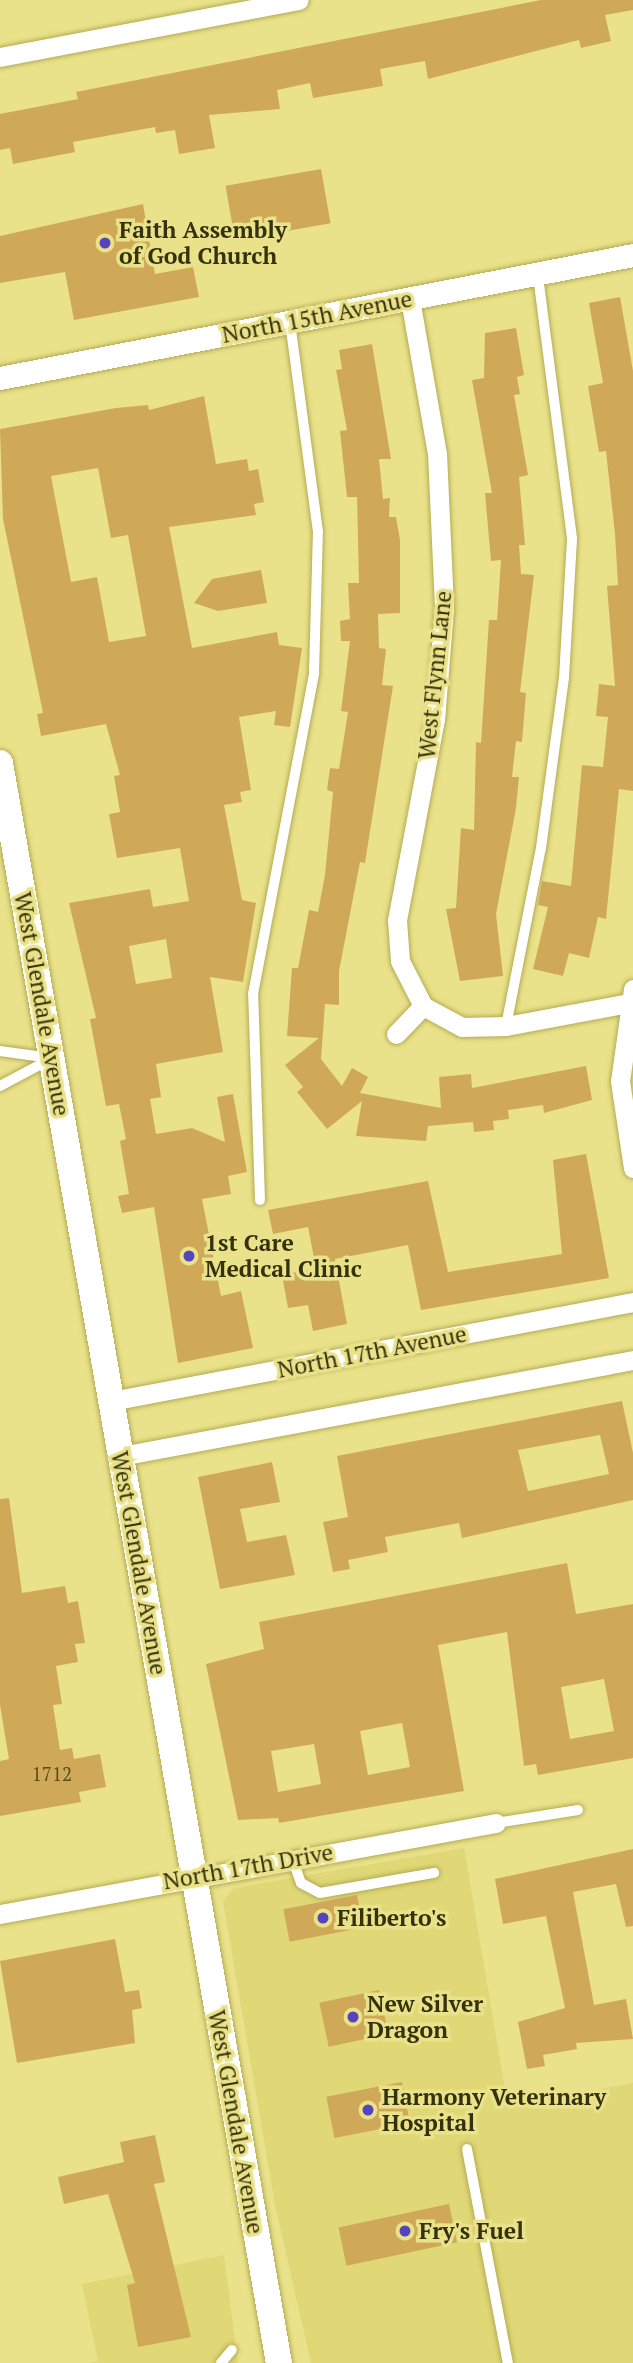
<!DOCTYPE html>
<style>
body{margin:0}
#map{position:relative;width:633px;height:2363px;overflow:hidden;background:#eae28a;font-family:"PT Serif",serif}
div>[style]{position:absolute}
.built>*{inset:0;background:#e0d776}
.building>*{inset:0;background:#d0a958;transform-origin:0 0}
.roads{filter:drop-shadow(0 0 2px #b3ab53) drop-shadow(0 0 2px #b3ab53)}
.service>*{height:10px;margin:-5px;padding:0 5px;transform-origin:5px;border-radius:5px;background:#fff}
.minor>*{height:19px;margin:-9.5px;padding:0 9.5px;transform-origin:9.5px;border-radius:9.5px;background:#fff}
.tertiary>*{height:23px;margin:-11.5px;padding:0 11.5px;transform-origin:11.5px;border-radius:11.5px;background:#fff}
.secondary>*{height:26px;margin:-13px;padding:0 13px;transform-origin:13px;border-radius:13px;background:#fff}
.dots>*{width:19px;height:19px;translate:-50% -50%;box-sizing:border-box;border:4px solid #eae28a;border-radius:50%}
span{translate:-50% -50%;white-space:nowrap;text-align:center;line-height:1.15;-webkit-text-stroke:7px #eae28a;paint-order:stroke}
.number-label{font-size:19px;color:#5c4f1f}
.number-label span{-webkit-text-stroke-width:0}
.poi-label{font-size:23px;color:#35310c;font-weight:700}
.left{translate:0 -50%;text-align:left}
.street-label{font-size:23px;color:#35310c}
</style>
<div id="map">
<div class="built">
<i style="clip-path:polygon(464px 1848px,508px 2106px,633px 2083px,633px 2363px,311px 2363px,275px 2205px,223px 1901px,234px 1888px)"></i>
<i style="clip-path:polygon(224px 2255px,238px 2363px,89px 2363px,98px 2361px,82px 2284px)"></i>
</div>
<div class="building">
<i style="clip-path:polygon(541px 0,633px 0,633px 10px,605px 15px,611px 41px,581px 48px,579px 40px,428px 79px,425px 61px,380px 69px,383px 86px,313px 98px,310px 83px,277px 90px,280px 109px,209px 115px,215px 148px,179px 154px,175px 130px,156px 133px,155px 127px,73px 142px,75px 152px,13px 164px,10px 148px,0 150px,0 114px,78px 99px,76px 92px)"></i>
<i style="left:321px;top:169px;width:55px;height:97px;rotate:80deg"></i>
<i style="clip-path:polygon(143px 204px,155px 274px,193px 267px,199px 297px,74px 320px,65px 272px,0 283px,0 236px)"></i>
<i style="clip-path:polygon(620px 297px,633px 371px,633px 791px,619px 789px,606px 919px,598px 917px,589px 958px,569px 953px,563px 976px,533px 969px,548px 907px,538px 905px,542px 881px,571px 886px,582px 765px,603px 767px,608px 717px,596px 716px,599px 684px,615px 686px,607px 586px,618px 585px,615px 534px,606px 451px,599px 452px,588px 386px,603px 383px,589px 303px)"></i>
<i style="clip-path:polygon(516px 328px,524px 375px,517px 377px,520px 394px,514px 395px,528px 475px,519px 477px,525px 545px,519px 545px,521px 574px,534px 575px,520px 692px,526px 693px,522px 742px,516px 741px,512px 777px,519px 777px,516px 808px,496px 914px,503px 976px,460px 981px,446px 909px,456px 908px,461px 828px,474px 830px,476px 742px,481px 743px,489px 620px,497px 620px,501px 560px,491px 561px,485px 493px,492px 493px,472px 380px,484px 378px,485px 333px)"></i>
<i style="clip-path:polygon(372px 344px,391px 459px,379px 459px,383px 499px,390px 498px,389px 517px,396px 517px,400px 540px,400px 613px,378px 614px,379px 648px,386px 649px,382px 685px,393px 686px,365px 863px,360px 862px,339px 971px,339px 1005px,325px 1004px,321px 1059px,342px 1086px,352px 1068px,368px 1077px,360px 1093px,441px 1108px,439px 1077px,471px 1074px,472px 1088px,586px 1066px,592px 1100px,544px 1113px,543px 1105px,508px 1110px,509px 1119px,493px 1121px,494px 1130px,474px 1132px,473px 1122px,428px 1126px,426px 1141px,356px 1136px,362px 1101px,327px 1129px,297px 1092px,303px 1087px,285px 1065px,319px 1038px,287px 1036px,292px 968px,298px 968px,309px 910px,318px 912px,325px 875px,333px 792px,327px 790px,330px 768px,339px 769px,348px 712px,341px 711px,350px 641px,341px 641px,340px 621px,350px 619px,348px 583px,359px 583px,357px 497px,347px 497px,340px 431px,347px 430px,336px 370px,342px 369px,339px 350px)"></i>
<i style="clip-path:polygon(evenodd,204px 396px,216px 464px,247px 459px,249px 471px,258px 469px,264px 502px,254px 504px,256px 515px,169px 527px,192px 648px,277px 632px,279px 645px,302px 648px,290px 727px,274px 725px,276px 711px,239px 717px,251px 790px,240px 792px,242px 802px,224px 805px,242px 900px,256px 903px,243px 982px,210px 977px,223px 1052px,156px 1064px,161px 1097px,150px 1099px,156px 1134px,192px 1128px,225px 1142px,217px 1097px,233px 1094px,247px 1172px,228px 1176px,231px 1194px,202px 1199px,221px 1296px,241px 1291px,253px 1348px,178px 1363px,154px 1207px,122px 1213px,118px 1196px,129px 1194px,120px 1141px,126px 1139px,119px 1104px,106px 1106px,90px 1019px,96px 1018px,69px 903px,150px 889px,153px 907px,189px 901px,180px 848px,117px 858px,109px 814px,120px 812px,114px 776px,120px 775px,106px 724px,41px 736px,37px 714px,43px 713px,3px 519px,0 429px,116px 408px,148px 405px,149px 410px,204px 396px,98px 468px,111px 538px,128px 535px,146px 636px,109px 642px,97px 577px,71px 582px,51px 476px,98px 468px,204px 396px,166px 939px,172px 978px,136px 984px,129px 946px,166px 939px)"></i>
<i style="clip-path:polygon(261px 570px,267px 603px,218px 611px,194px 603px,212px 579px)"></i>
<i style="clip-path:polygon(586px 1154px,609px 1278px,421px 1310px,408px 1245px,335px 1259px,347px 1324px,313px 1331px,308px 1305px,288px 1308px,282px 1275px,316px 1268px,308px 1227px,273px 1234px,268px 1210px,428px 1181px,448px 1272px,562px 1254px,553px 1160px)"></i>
<i style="clip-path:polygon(evenodd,622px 1401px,633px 1453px,633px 1500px,462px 1538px,459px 1523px,385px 1537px,388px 1552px,348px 1560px,350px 1569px,333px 1572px,323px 1522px,348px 1517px,337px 1456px,622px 1401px,600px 1435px,609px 1474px,528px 1491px,518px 1450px,600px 1435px)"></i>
<i style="clip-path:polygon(272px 1462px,280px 1502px,240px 1509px,247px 1542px,286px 1535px,295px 1575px,220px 1589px,198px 1477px)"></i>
<i style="clip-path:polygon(9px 1498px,22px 1593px,65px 1586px,68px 1603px,78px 1601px,85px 1643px,75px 1644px,78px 1662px,56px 1666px,62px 1704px,53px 1705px,60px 1750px,72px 1748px,74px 1759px,100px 1754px,106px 1787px,79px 1792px,81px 1802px,0 1816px,0 1761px,9px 1759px,0 1705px,0 1499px)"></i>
<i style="clip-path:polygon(evenodd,567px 1563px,576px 1614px,633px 1604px,633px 1758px,538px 1775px,536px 1764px,524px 1766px,507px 1632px,438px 1645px,464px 1791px,279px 1823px,278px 1818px,238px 1820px,206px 1664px,264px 1649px,259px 1622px,567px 1563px,604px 1679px,614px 1731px,570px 1739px,561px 1687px,604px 1679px,567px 1563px,402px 1723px,410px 1767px,368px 1775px,360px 1731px,402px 1723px,567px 1563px,314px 1744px,321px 1784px,278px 1792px,271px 1751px,314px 1744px)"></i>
<i style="clip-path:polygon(633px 1849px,633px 1926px,626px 1927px,616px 1884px,573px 1892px,594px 2005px,626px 1999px,633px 2039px,576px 2043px,577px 2049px,543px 2055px,545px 2066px,527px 2069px,518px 2022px,565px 2008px,546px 1916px,503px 1924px,495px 1879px)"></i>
<i style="left:357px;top:1895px;width:33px;height:75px;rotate:79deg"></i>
<i style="clip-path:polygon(115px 1939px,125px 1992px,139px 1990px,142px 2008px,132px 2010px,135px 2043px,17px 2063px,0 1961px)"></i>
<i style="left:379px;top:1990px;width:45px;height:61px;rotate:78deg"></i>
<i style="left:402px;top:2082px;width:42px;height:77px;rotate:79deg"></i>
<i style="clip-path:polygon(155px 2135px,165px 2182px,154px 2184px,191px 2337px,138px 2347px,127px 2285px,135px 2283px,108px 2194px,64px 2204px,58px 2177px,124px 2162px,120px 2142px)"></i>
<i style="left:449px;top:2204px;width:39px;height:113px;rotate:78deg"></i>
</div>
<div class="roads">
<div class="service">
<i style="left:506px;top:1026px;width:181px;rotate:-78.9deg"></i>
<i style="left:541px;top:848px;width:172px;rotate:-82.3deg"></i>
<i style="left:564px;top:678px;width:140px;rotate:-86.7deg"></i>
<i style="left:572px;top:538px;width:265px;rotate:-97.4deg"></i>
<i style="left:0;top:1051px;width:51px;rotate:7.8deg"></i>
<i style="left:0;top:1086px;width:55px;rotate:-28deg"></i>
<i style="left:260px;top:1200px;width:206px;rotate:-91.9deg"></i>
<i style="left:253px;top:994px;width:327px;rotate:-79.2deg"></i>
<i style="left:314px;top:673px;width:141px;rotate:-88.4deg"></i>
<i style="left:318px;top:532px;width:211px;rotate:-97.6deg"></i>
<i style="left:496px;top:1823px;width:83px;rotate:-9deg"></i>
<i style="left:293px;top:1861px;width:23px;rotate:70deg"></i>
<i style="left:301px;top:1883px;width:21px;rotate:28deg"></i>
<i style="left:320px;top:1893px;width:116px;rotate:-10deg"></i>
<i style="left:467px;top:2149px;width:218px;rotate:79.2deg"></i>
<i style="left:221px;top:2363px;width:17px;rotate:-50deg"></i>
</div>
<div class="minor">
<i style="left:0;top:57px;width:304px;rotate:-10.8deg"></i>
<i style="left:410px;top:299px;width:156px;rotate:80.1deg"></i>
<i style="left:437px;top:453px;width:155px;rotate:87.4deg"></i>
<i style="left:444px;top:608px;width:111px;rotate:94.6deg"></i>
<i style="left:435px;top:719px;width:205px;rotate:100.7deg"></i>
<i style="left:397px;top:920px;width:41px;rotate:85.8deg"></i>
<i style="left:400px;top:961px;width:51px;rotate:62.9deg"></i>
<i style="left:423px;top:1006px;width:44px;rotate:28.3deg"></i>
<i style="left:462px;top:1027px;width:44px;rotate:-1.3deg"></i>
<i style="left:506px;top:1026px;width:125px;rotate:-10.6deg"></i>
<i style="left:633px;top:989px;width:93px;rotate:98deg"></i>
<i style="left:620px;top:1081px;width:88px;rotate:81.5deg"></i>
<i style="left:396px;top:1034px;width:39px;rotate:-46deg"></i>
<i style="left:111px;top:1401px;width:531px;rotate:-10.74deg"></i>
<i style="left:121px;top:1456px;width:521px;rotate:-10.62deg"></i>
<i style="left:0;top:1914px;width:504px;rotate:-10.4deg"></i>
</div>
<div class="tertiary">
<i style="left:0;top:378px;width:645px;rotate:-11deg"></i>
</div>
<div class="secondary">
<i style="left:0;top:763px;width:1624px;rotate:80.11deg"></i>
</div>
</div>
<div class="dots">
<i style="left:105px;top:243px;background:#5644bc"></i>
<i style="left:189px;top:1256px;background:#5644bc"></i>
<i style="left:323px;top:1918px;background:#5644bc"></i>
<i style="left:353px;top:2017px;background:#5644bc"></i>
<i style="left:368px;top:2110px;background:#5644bc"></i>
<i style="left:405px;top:2231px;background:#5644bc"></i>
</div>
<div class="number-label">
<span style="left:52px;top:1774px">1712</span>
</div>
<div class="poi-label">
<span class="left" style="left:119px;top:243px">Faith Assembly<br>of God Church</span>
<span class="left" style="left:205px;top:1256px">1st Care<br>Medical Clinic</span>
<span class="left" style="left:337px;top:1918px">Filiberto's</span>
<span class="left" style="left:367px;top:2017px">New Silver<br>Dragon</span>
<span class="left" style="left:382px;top:2110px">Harmony Veterinary<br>Hospital</span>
<span class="left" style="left:419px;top:2231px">Fry's Fuel</span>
</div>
<div class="street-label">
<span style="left:317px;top:317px;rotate:-11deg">North 15th Avenue</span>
<span style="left:435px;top:675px;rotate:-84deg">West Flynn Lane</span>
<span style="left:42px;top:1004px;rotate:80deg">West Glendale Avenue</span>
<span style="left:372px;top:1352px;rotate:-11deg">North 17th Avenue</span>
<span style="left:139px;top:1563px;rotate:80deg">West Glendale Avenue</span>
<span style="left:248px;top:1867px;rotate:-10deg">North 17th Drive</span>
<span style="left:236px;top:2122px;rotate:80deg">West Glendale Avenue</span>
</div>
</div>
